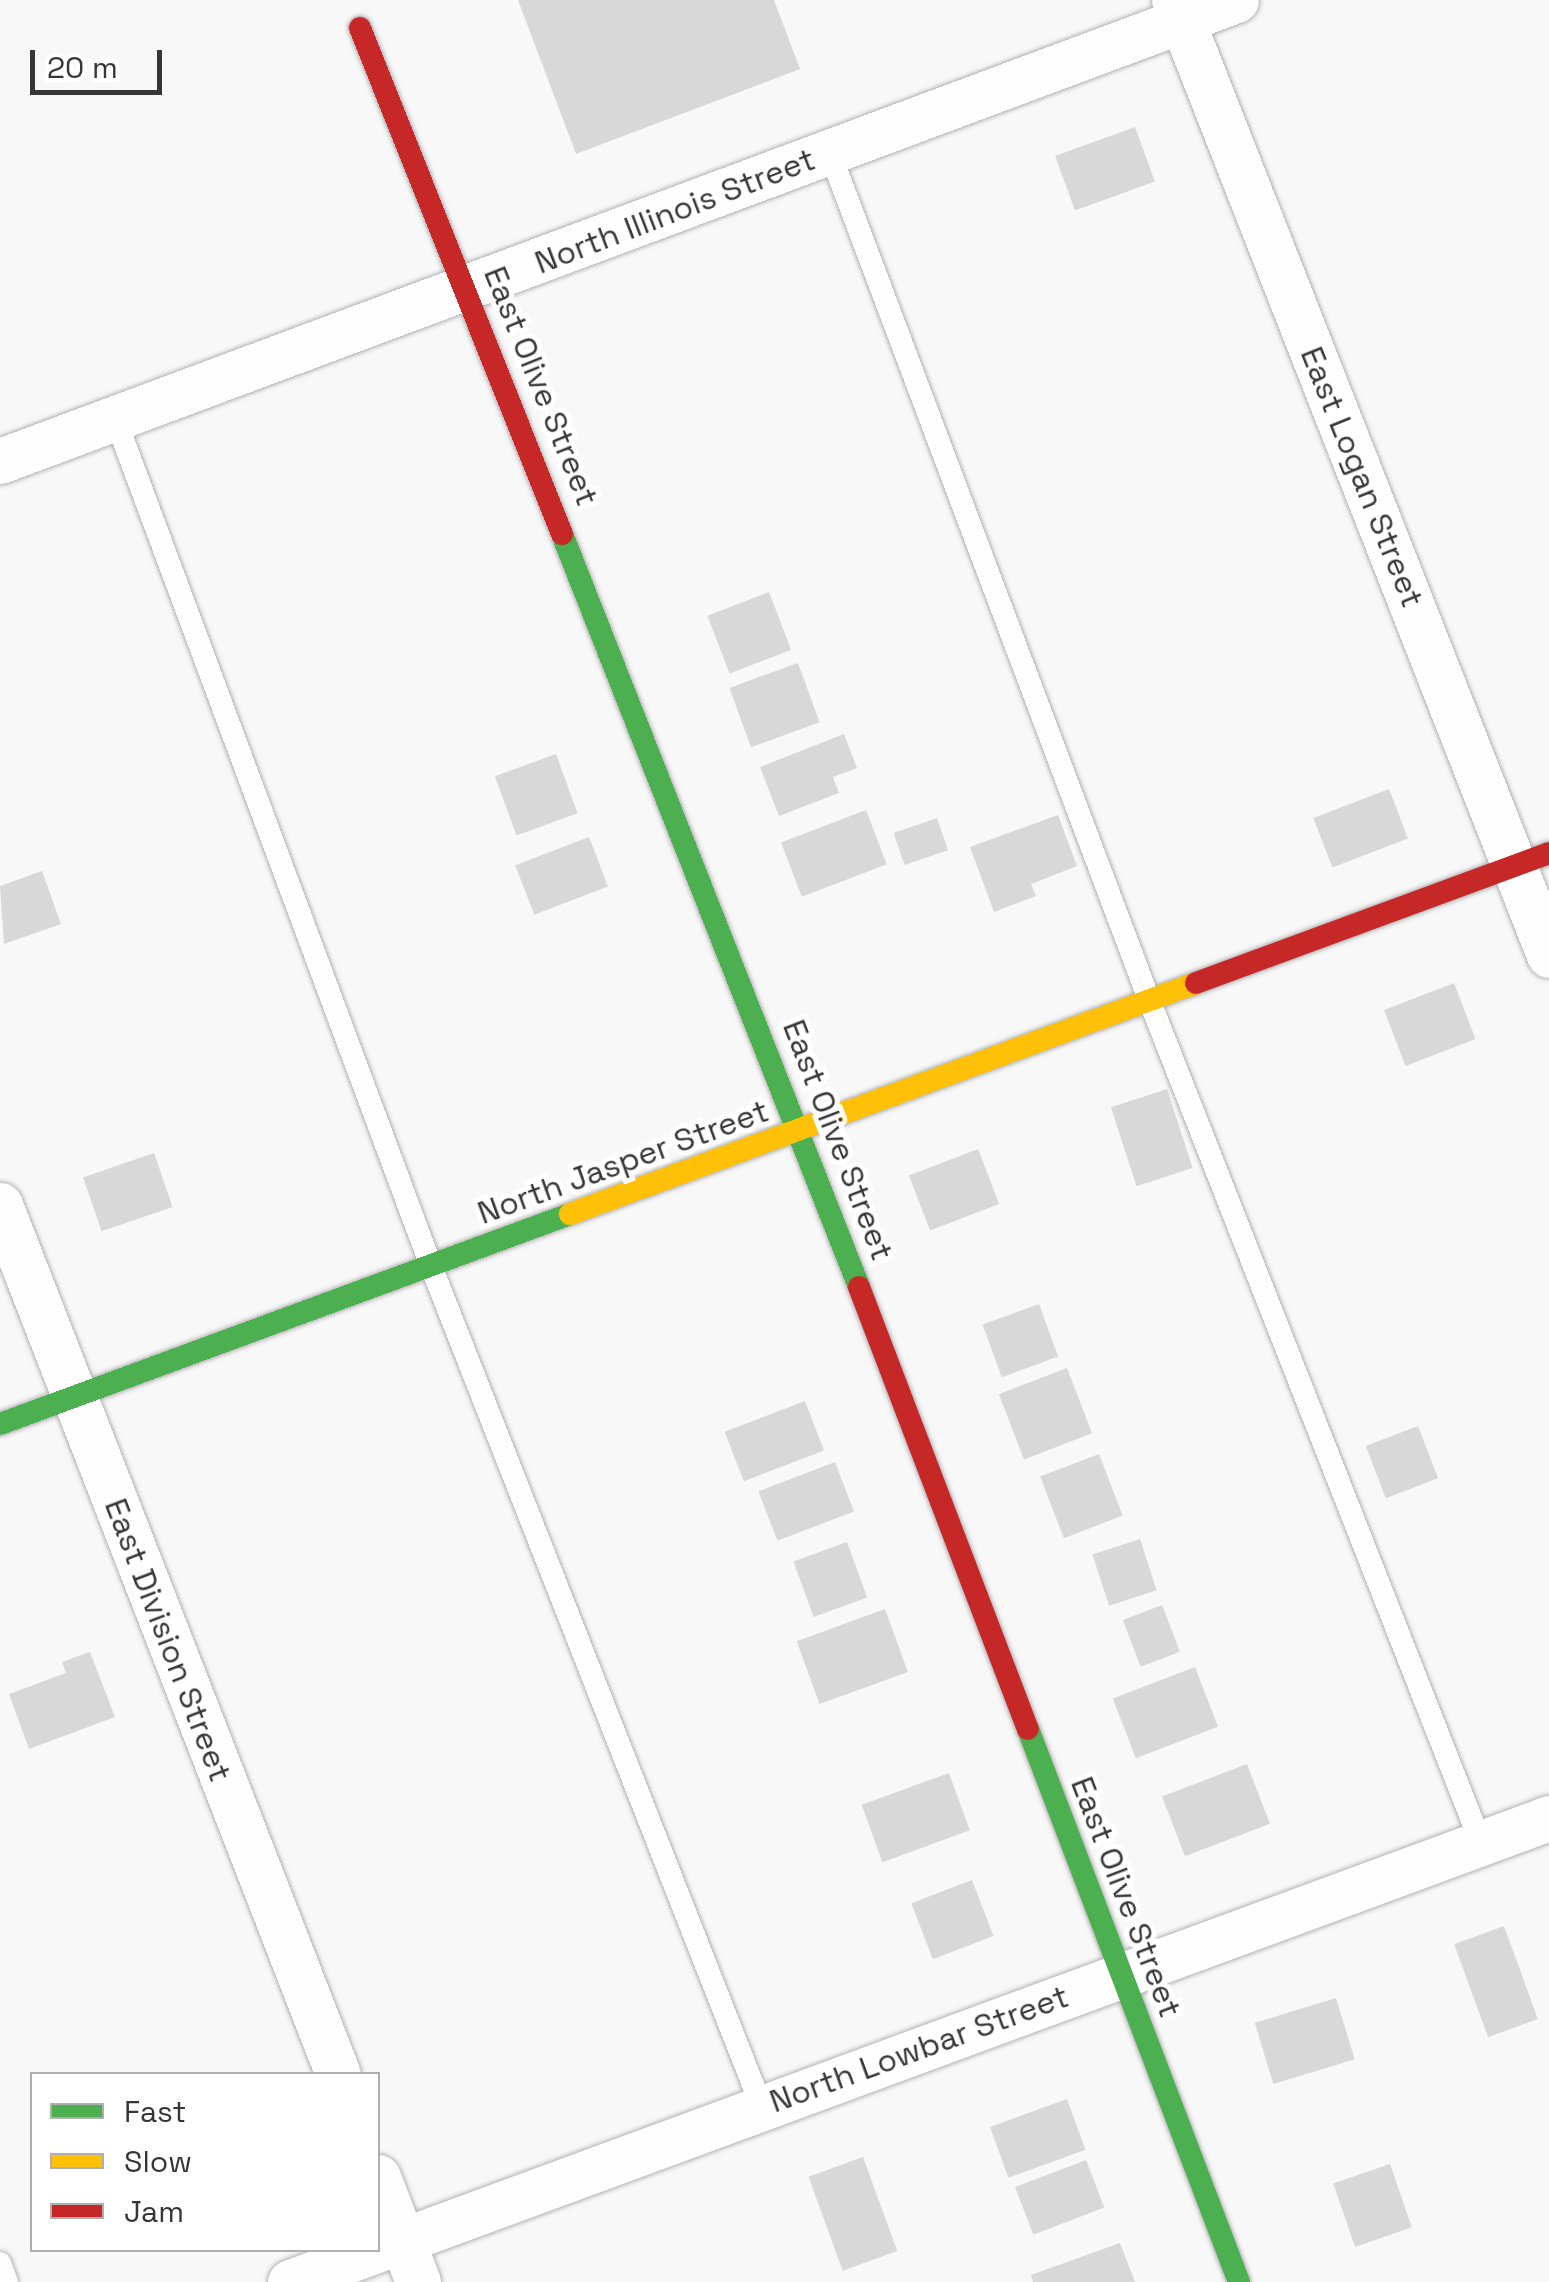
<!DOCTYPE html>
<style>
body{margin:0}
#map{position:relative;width:1549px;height:2282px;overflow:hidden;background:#f8f8f9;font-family:"Space Grotesk",sans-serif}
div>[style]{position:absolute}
.building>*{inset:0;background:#d8d8d9;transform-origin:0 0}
.roads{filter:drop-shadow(0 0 2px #b2b2b3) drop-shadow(0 0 2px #b2b2b3)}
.lane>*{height:22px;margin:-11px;padding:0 11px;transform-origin:11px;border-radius:11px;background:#fefefe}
.street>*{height:45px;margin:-22.5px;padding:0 22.5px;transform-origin:22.5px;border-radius:22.5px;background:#fefefe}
.fast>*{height:22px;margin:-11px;padding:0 11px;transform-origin:11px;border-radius:11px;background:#4caf50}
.slow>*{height:22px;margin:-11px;padding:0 11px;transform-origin:11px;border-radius:11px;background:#ffc107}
.jam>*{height:22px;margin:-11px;padding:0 11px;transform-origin:11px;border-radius:11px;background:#c62828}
span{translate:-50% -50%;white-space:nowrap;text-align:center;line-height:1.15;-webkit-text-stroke:10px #fff;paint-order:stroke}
.street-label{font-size:32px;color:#363637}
.legend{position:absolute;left:30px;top:2072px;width:350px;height:180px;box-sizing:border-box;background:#fff;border:2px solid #afafaf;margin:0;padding:12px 18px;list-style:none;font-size:30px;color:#363637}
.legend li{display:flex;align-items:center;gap:20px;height:50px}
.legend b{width:50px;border:2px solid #afafaf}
.scale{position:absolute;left:30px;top:50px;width:132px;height:45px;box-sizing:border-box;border:5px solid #363637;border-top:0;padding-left:12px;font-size:30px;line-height:35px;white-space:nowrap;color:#363637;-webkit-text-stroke:8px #fff;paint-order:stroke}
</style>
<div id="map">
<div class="building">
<i style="clip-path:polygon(518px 0,774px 0,800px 69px,576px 154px)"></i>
<i style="left:1135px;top:127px;width:58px;height:85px;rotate:70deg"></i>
<i style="left:769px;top:592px;width:62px;height:66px;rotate:69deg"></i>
<i style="left:798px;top:663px;width:63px;height:73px;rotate:70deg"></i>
<i style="clip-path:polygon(844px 734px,857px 768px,833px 777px,839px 793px,779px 816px,760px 767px)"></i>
<i style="left:556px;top:754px;width:63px;height:65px;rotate:70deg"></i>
<i style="left:1389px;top:789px;width:53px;height:81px;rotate:69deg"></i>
<i style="left:866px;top:810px;width:58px;height:91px;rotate:69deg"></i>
<i style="clip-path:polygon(1058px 815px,1077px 866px,1031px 884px,1036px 896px,994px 912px,970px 847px)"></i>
<i style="left:937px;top:818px;width:34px;height:46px;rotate:71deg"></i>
<i style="left:589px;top:837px;width:53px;height:79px;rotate:69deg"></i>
<i style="clip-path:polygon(42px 871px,61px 924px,4px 944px,0 886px)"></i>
<i style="left:1454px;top:983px;width:60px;height:75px;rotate:69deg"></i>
<i style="left:1167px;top:1089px;width:83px;height:59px;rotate:72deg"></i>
<i style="left:978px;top:1149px;width:59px;height:74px;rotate:69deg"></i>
<i style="left:154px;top:1153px;width:57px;height:75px;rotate:71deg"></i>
<i style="left:1039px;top:1304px;width:56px;height:60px;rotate:70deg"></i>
<i style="left:1067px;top:1368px;width:70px;height:73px;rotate:69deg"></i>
<i style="left:805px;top:1401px;width:53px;height:86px;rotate:69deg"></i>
<i style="left:1418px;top:1426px;width:56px;height:56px;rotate:69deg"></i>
<i style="left:1099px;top:1454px;width:66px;height:63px;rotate:69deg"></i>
<i style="left:835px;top:1462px;width:53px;height:82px;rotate:69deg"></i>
<i style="left:1140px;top:1539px;width:54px;height:50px;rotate:72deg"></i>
<i style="left:847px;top:1542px;width:59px;height:57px;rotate:70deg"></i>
<i style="left:1162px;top:1605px;width:50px;height:42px;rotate:69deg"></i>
<i style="left:885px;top:1609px;width:67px;height:94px;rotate:70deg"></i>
<i style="clip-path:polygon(90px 1652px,115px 1717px,29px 1749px,9px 1694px,66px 1673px,62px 1662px)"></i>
<i style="left:1195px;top:1667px;width:64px;height:88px;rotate:69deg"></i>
<i style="left:1247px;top:1764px;width:64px;height:91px;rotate:69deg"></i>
<i style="left:949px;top:1773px;width:61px;height:93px;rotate:70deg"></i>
<i style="left:972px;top:1880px;width:60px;height:65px;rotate:69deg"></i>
<i style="left:1504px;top:1926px;width:99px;height:53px;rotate:70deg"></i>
<i style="left:1336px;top:1998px;width:64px;height:85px;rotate:73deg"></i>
<i style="left:1067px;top:2099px;width:54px;height:82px;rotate:70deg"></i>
<i style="left:863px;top:2157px;width:100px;height:58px;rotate:70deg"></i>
<i style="left:1086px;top:2160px;width:51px;height:76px;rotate:69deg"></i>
<i style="left:1390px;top:2164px;width:67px;height:60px;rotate:71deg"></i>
<i style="clip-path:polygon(1120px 2243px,1135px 2282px,1033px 2282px,1031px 2275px)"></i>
</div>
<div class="roads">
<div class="lane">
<i style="left:830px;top:153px;width:907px;rotate:69.35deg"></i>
<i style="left:1150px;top:1002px;width:904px;rotate:68.52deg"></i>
<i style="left:115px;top:418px;width:905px;rotate:69.56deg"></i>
<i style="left:431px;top:1266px;width:902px;rotate:68.53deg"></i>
<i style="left:0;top:2263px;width:20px;rotate:70deg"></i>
</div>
<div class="street">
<i style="left:1174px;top:0;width:1026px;rotate:68.56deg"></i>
<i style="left:0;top:461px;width:1319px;rotate:-20.45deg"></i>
<i style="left:0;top:1205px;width:932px;rotate:68.75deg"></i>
<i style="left:378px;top:2177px;width:112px;rotate:69.1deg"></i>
<i style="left:290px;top:2282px;width:1342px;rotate:-20.23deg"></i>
</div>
<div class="fast">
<i style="left:562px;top:534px;width:809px;rotate:68.47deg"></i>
<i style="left:0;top:1424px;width:607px;rotate:-20.22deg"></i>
<i style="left:1028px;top:1729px;width:592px;rotate:69.12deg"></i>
</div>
<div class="slow">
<i style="left:570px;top:1214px;width:667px;rotate:-20.25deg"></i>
</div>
<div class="jam">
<i style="left:360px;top:28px;width:545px;rotate:68.24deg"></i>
<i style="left:1196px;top:983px;width:376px;rotate:-20.2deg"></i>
<i style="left:859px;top:1287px;width:473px;rotate:69.1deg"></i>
</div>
</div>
<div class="street-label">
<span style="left:675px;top:211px;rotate:-21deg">North Illinois Street</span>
<span style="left:541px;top:386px;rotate:68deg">East Olive Street</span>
<span style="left:1362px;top:477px;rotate:68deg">East Logan Street</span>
<span style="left:838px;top:1140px;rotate:69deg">East Olive Street</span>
<span style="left:623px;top:1162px;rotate:-20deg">North Jasper Street</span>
<span style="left:168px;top:1640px;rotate:69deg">East Division Street</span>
<span style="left:1126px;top:1897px;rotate:69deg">East Olive Street</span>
<span style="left:919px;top:2049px;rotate:-20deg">North Lowbar Street</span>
</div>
<ul class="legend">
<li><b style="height:12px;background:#4caf50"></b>Fast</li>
<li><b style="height:12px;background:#ffc107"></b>Slow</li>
<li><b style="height:12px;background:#c62828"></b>Jam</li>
</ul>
<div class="scale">20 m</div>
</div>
